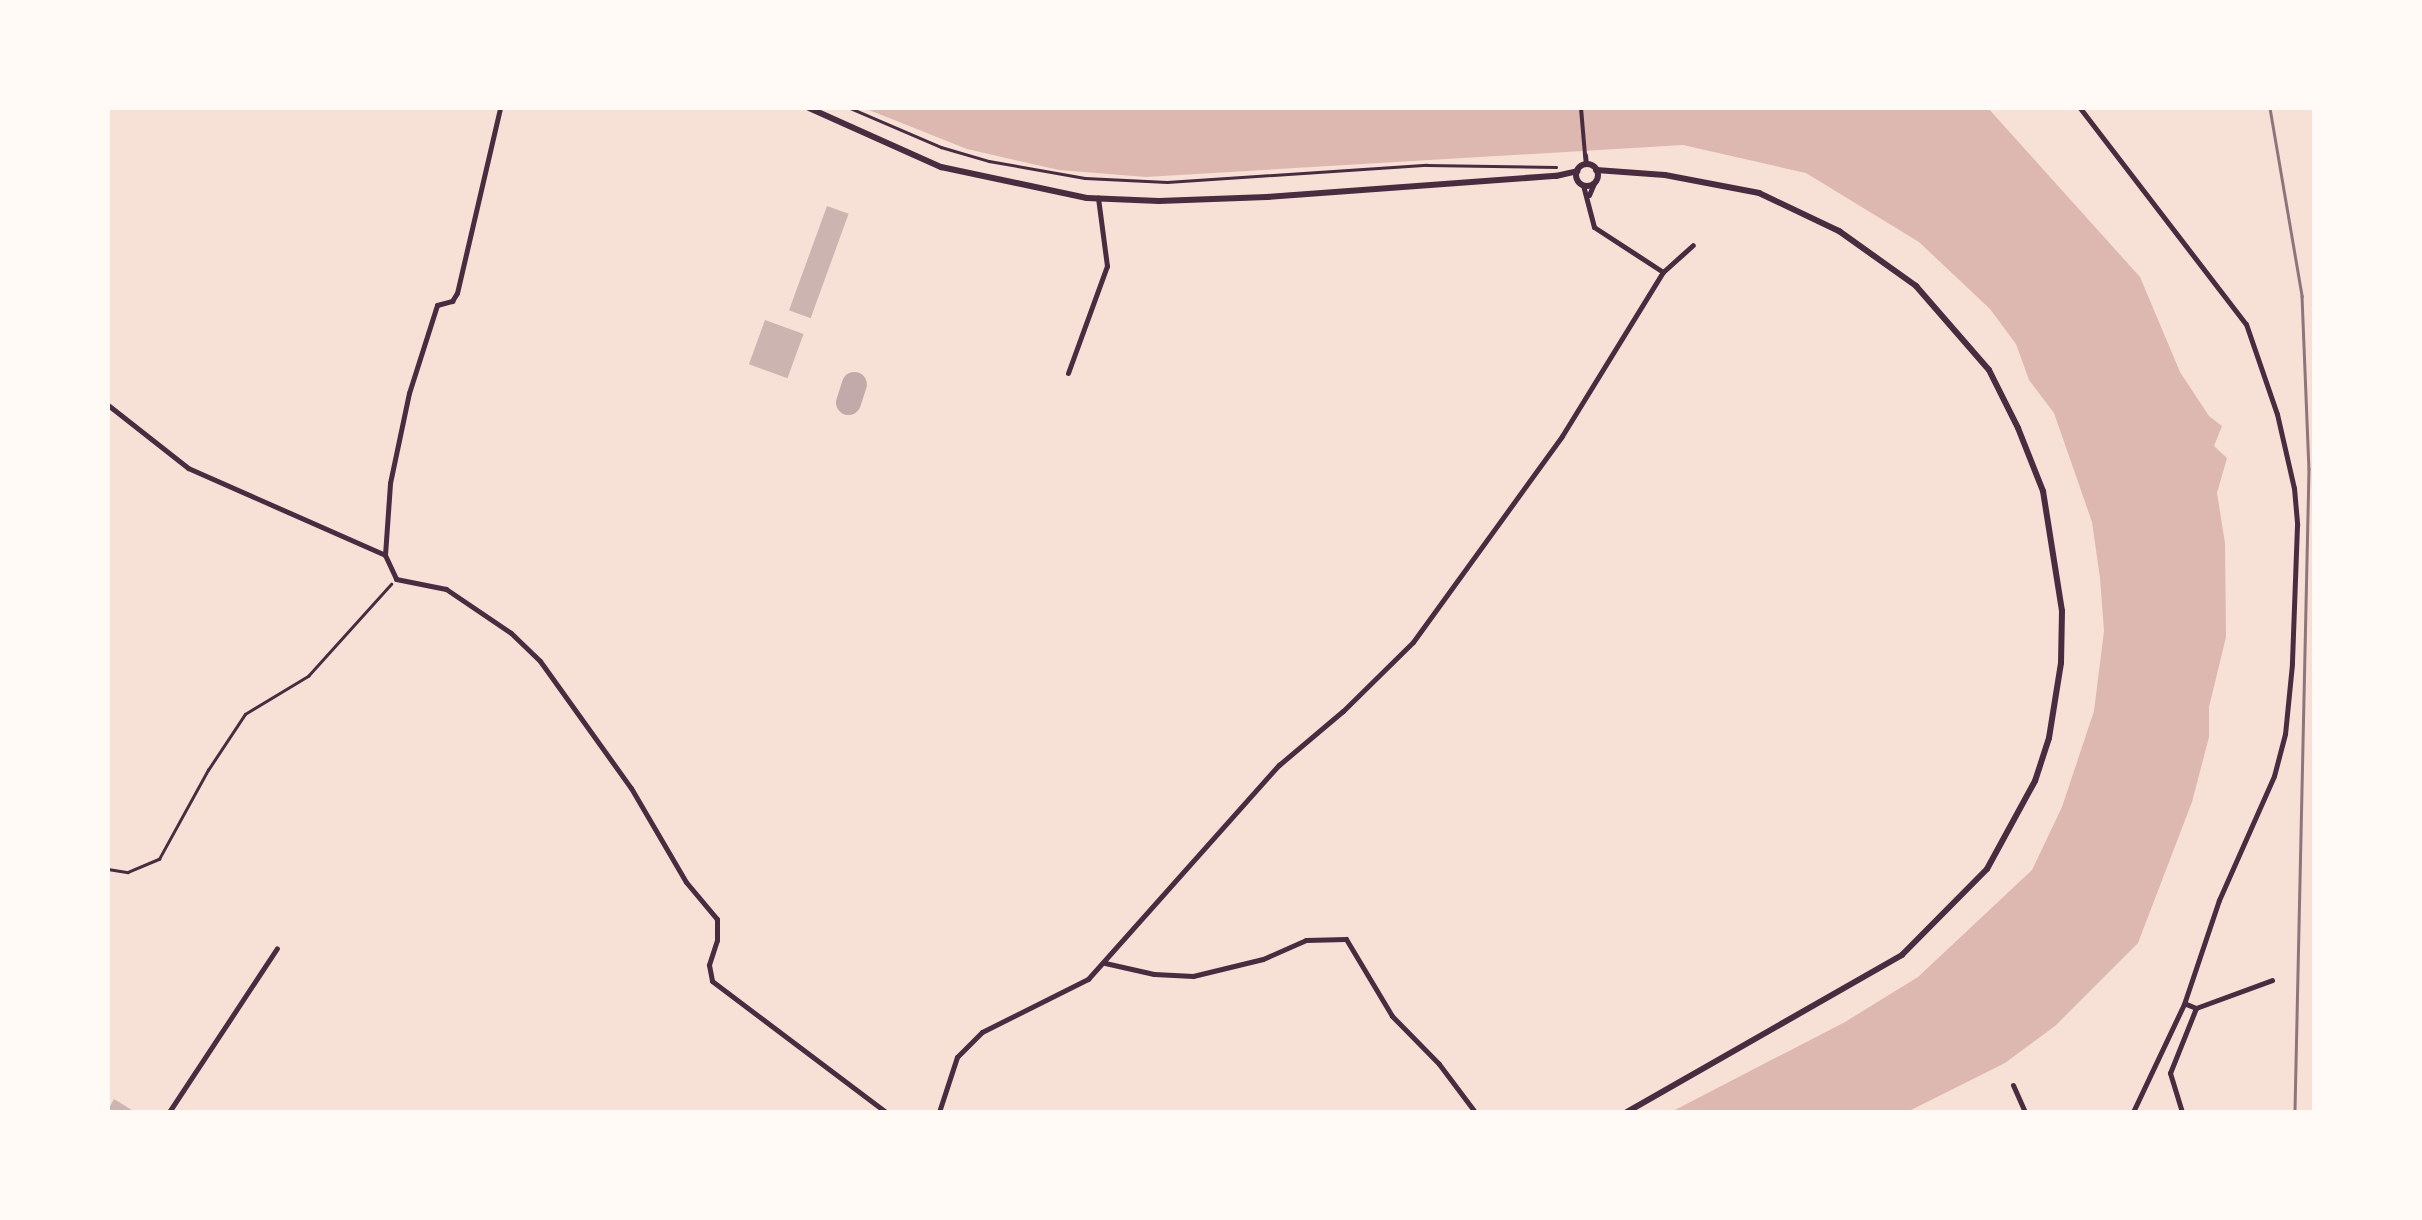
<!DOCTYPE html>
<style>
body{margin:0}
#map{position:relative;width:2422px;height:1220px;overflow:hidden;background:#f7e1d7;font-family:"Asap Condensed",sans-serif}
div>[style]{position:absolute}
.water>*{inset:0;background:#dcb8b0}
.taxiway>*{height:25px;margin:-12.5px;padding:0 12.5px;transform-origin:12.5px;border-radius:12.5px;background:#c3aaaa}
.building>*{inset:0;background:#ccb4b1;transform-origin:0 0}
.path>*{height:2.5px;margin:-1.25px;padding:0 1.25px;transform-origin:1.25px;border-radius:1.25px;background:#4a2c40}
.pedestrian>*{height:4px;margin:-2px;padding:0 2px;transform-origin:2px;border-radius:2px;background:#4a2c40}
.minor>*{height:5px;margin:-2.5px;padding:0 2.5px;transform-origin:2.5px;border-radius:2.5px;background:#4a2c40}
.tertiary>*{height:6px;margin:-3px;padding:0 3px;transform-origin:3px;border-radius:3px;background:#4a2c40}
.tertiary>.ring{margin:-3px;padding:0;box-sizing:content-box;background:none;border:6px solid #4a2c40;border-radius:50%}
.rail>*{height:2.5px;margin:-1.25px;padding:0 1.25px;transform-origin:1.25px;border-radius:1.25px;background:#8f747c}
span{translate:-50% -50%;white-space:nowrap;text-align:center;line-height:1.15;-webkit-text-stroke:8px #fffaf5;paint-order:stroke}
.frame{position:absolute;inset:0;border:110px solid #fffaf5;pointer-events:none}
</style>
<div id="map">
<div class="water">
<i style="clip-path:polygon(864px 108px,1988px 108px,2140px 277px,2180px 372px,2209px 416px,2222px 426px,2214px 446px,2227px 458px,2217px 493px,2225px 543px,2226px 637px,2209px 707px,2209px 737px,2192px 802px,2138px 943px,2055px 1026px,2005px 1063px,1907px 1112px,1671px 1112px,1845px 1022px,1918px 977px,2032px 870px,2062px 807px,2094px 711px,2104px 631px,2100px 578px,2092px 522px,2054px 413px,2029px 380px,2016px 344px,1990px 309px,1919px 242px,1806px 173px,1683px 145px,1146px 177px,1059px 170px,967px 149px)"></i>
</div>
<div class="taxiway">
<i style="left:848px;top:402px;width:19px;rotate:-72deg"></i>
</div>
<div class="building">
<i style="left:827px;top:206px;width:23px;height:111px;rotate:20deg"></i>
<i style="left:765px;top:320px;width:41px;height:47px;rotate:20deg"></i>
<i style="clip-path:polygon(114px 1099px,135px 1112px,108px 1110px)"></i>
</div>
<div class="path">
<i style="left:850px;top:108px;width:99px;rotate:23.2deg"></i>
<i style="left:941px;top:147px;width:50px;rotate:16.3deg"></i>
<i style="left:989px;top:161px;width:97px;rotate:10deg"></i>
<i style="left:1085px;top:178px;width:82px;rotate:2.8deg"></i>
<i style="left:1167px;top:182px;width:260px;rotate:-3.8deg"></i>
<i style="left:1426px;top:165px;width:130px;rotate:0.9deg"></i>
<i style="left:108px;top:869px;width:20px;rotate:9deg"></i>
<i style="left:128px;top:872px;width:34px;rotate:-23deg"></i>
<i style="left:159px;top:859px;width:102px;rotate:-61.2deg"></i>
<i style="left:208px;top:770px;width:67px;rotate:-56.5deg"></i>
<i style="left:245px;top:714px;width:74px;rotate:-31.1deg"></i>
<i style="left:308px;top:676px;width:124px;rotate:-47.9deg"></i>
</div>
<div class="pedestrian">
<i style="left:1581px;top:108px;width:47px;rotate:85.1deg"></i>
</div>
<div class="minor">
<i style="left:2080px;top:108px;width:272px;rotate:52.5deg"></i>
<i style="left:2246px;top:324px;width:95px;rotate:71deg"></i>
<i style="left:2277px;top:414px;width:76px;rotate:77.1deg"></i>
<i style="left:2294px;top:488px;width:37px;rotate:85deg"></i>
<i style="left:2297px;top:525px;width:139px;rotate:92.1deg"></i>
<i style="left:2292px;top:664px;width:70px;rotate:95.7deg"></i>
<i style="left:2285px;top:734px;width:43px;rotate:104.7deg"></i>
<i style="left:2274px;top:776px;width:136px;rotate:113.9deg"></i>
<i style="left:2219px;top:900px;width:110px;rotate:108.6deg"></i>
<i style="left:2184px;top:1004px;width:119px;rotate:115.3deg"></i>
<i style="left:1585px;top:155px;width:9px;rotate:84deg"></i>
<i style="left:1589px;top:195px;width:13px;rotate:-67deg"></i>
<i style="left:1663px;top:272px;width:40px;rotate:-42deg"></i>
<i style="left:1068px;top:373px;width:114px;rotate:-70deg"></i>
<i style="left:1107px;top:266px;width:69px;rotate:-97.5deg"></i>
<i style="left:108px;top:405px;width:102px;rotate:38.2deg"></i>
<i style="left:188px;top:468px;width:215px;rotate:23.8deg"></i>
<i style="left:385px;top:555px;width:26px;rotate:65deg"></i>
<i style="left:396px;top:579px;width:51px;rotate:11.3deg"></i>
<i style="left:446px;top:589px;width:78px;rotate:34.1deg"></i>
<i style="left:511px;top:633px;width:40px;rotate:44deg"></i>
<i style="left:540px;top:661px;width:156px;rotate:54.4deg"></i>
<i style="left:631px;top:788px;width:109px;rotate:59.7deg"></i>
<i style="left:686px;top:882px;width:48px;rotate:50deg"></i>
<i style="left:717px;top:919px;width:21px;rotate:90deg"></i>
<i style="left:717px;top:940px;width:26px;rotate:108deg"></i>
<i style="left:709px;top:965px;width:16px;rotate:79deg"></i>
<i style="left:712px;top:981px;width:218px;rotate:37deg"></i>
<i style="left:385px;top:555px;width:72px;rotate:-86deg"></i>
<i style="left:390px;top:483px;width:92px;rotate:-78.1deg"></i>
<i style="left:409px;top:393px;width:92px;rotate:-72.3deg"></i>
<i style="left:437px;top:305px;width:16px;rotate:-15deg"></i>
<i style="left:452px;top:301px;width:9px;rotate:-58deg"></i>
<i style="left:457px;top:293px;width:190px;rotate:-76.9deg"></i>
<i style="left:1105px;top:963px;width:50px;rotate:12.7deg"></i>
<i style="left:1154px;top:974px;width:39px;rotate:3deg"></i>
<i style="left:1193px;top:976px;width:72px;rotate:-13.7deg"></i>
<i style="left:1263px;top:959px;width:47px;rotate:-23.8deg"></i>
<i style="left:1306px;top:940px;width:40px;rotate:-1.4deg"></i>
<i style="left:1346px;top:939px;width:90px;rotate:59.1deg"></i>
<i style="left:1392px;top:1016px;width:67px;rotate:45.6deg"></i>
<i style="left:1439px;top:1064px;width:60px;rotate:53.1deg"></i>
<i style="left:2196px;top:1008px;width:81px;rotate:-20.2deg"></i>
<i style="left:2013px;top:1085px;width:30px;rotate:66deg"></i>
<i style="left:169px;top:1112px;width:196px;rotate:-56.6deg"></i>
<i style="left:939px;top:1112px;width:58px;rotate:-71.9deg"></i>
<i style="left:957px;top:1057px;width:35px;rotate:-45deg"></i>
<i style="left:982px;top:1032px;width:119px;rotate:-26.6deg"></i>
<i style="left:1088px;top:979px;width:287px;rotate:-48.3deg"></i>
<i style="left:1279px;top:765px;width:84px;rotate:-40.2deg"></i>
<i style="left:1343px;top:711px;width:98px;rotate:-44.6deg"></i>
<i style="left:1413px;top:642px;width:254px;rotate:-54.1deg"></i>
<i style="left:1562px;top:436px;width:193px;rotate:-58.4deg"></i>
<i style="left:1663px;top:272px;width:82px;rotate:-146.9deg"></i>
<i style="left:1594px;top:227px;width:43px;rotate:-104.7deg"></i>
<i style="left:2182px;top:1112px;width:41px;rotate:-107.1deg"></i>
<i style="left:2170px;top:1073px;width:70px;rotate:-68.2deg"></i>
<i style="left:2196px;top:1008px;width:11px;rotate:-158deg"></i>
</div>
<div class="tertiary">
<i style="left:809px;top:108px;width:145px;rotate:24.1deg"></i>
<i style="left:941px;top:167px;width:149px;rotate:12deg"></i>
<i style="left:1087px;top:198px;width:72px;rotate:2.4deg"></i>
<i style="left:1159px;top:201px;width:108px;rotate:-2.1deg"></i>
<i style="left:1267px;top:197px;width:290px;rotate:-4.2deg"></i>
<i style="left:1556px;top:176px;width:22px;rotate:-13deg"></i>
<i class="ring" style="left:1576px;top:164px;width:16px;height:16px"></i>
<i style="left:1596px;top:170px;width:69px;rotate:4.1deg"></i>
<i style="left:1665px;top:175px;width:96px;rotate:10.8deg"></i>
<i style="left:1759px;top:193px;width:89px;rotate:25.4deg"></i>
<i style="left:1839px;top:231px;width:95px;rotate:35.5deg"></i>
<i style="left:1916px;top:286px;width:111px;rotate:49deg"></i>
<i style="left:1989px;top:370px;width:65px;rotate:63.4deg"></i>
<i style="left:2018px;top:428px;width:68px;rotate:68.4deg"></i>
<i style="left:2043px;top:491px;width:121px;rotate:81deg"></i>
<i style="left:2062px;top:611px;width:52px;rotate:91.1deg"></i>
<i style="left:2061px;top:663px;width:76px;rotate:99.1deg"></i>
<i style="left:2049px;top:738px;width:45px;rotate:108deg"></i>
<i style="left:2035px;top:781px;width:100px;rotate:118.6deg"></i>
<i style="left:1987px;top:869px;width:121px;rotate:134.7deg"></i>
<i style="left:1902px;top:955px;width:317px;rotate:150.3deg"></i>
</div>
<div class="rail">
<i style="left:2270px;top:108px;width:191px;rotate:80.3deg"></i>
<i style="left:2302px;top:296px;width:173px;rotate:87.7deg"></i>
<i style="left:2309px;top:469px;width:643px;rotate:91.25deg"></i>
</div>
<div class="frame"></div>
</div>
